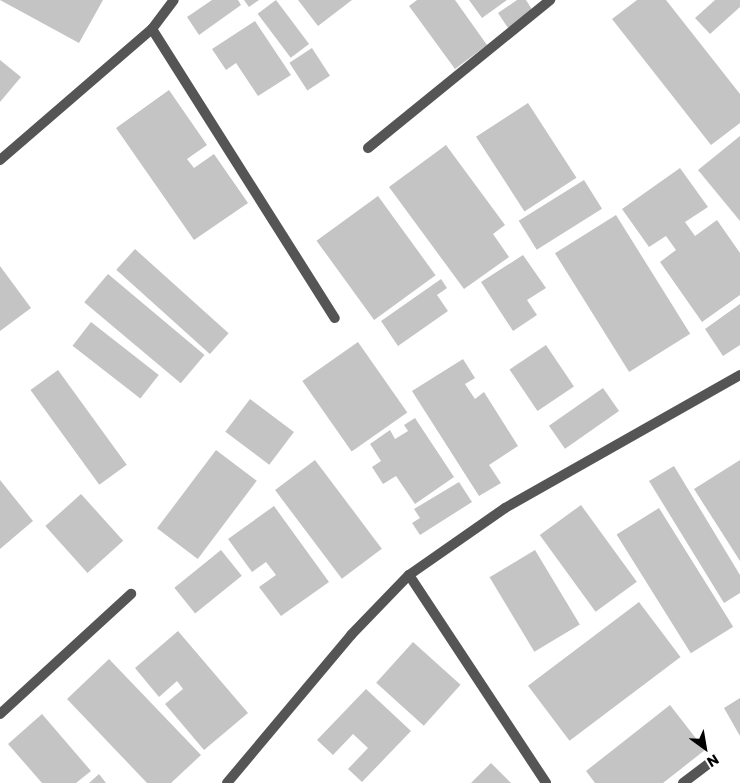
<!DOCTYPE html>
<style>
body{margin:0}
#map{position:relative;width:740px;height:783px;overflow:hidden;background:#fff;font-family:Poppins,sans-serif}
div>[style]{position:absolute}
.building>*{inset:0;background:#c4c4c4;transform-origin:0 0}
.lane>*{height:10px;margin:-5px;padding:0 5px;transform-origin:5px;border-radius:5px;background:#555}
.street>*{height:10px;margin:-5px;padding:0 5px;transform-origin:5px;border-radius:5px;background:#555}
span{translate:-50% -50%;white-space:nowrap;text-align:center;line-height:1.15;-webkit-text-stroke:5px #fff;paint-order:stroke}
.north{position:absolute;left:680px;top:723px;width:50px;height:50px;-webkit-text-stroke:4px #fff;paint-order:stroke;rotate:148deg;font-size:14px;font-weight:700;line-height:20px;text-align:center;color:#000}
.north::after{content:'';display:block;margin:auto;width:18px;height:22px;background:#000;clip-path:polygon(50% 0,100% 100%,50% 72%,0 100%)}
</style>
<div id="map">
<div class="building">
<i style="clip-path:polygon(0 0,103px 0,79px 43px)"></i>
<i style="clip-path:polygon(212px 0,238px 0,241px 5px,199px 35px,187px 17px)"></i>
<i style="clip-path:polygon(244px 0,259px 0,249px 7px)"></i>
<i style="left:276px;top:0;width:55px;height:23px;rotate:53deg"></i>
<i style="clip-path:polygon(298px 0,352px 0,318px 26px)"></i>
<i style="clip-path:polygon(417px 0,455px 0,487px 45px,455px 69px,409px 6px)"></i>
<i style="clip-path:polygon(469px 0,507px 0,482px 18px)"></i>
<i style="clip-path:polygon(517px 0,526px 0,533px 11px,508px 28px,498px 13px)"></i>
<i style="clip-path:polygon(637px 0,666px 0,740px 94px,740px 123px,711px 145px,612px 19px)"></i>
<i style="clip-path:polygon(715px 0,740px 0,740px 7px,710px 34px,695px 18px)"></i>
<i style="clip-path:polygon(255px 21px,291px 75px,258px 96px,236px 63px,226px 70px,212px 49px)"></i>
<i style="left:312px;top:48px;width:33px;height:27px;rotate:57deg"></i>
<i style="clip-path:polygon(0 60px,21px 77px,0 102px)"></i>
<i style="clip-path:polygon(169px 90px,207px 145px,187px 159px,194px 168px,214px 154px,248px 203px,194px 240px,116px 128px)"></i>
<i style="left:528px;top:103px;width:89px;height:62px;rotate:57deg"></i>
<i style="clip-path:polygon(740px 136px,740px 221px,698px 170px)"></i>
<i style="clip-path:polygon(446px 145px,505px 225px,493px 234px,509px 257px,464px 289px,389px 187px)"></i>
<i style="clip-path:polygon(680px 168px,708px 207px,685px 222px,695px 236px,717px 220px,740px 253px,740px 295px,702px 322px,660px 262px,676px 250px,666px 236px,649px 247px,622px 209px)"></i>
<i style="left:584px;top:180px;width:34px;height:77px;rotate:58deg"></i>
<i style="left:378px;top:196px;width:98px;height:76px;rotate:54deg"></i>
<i style="left:616px;top:215px;width:140px;height:72px;rotate:58deg"></i>
<i style="left:135px;top:249px;width:126px;height:28px;rotate:42deg"></i>
<i style="clip-path:polygon(523px 255px,546px 288px,527px 300px,537px 315px,513px 331px,481px 282px)"></i>
<i style="clip-path:polygon(0 266px,31px 308px,0 331px)"></i>
<i style="left:108px;top:274px;width:126px;height:37px;rotate:40deg"></i>
<i style="clip-path:polygon(441px 279px,447px 288px,437px 295px,448px 311px,398px 346px,381px 321px)"></i>
<i style="clip-path:polygon(740px 304px,740px 345px,723px 356px,705px 329px)"></i>
<i style="left:91px;top:322px;width:86px;height:30px;rotate:38deg"></i>
<i style="left:358px;top:342px;width:86px;height:68px;rotate:55deg"></i>
<i style="left:546px;top:345px;width:50px;height:44px;rotate:56deg"></i>
<i style="clip-path:polygon(463px 359px,475px 378px,465px 384px,475px 399px,484px 392px,518px 446px,489px 465px,501px 483px,479px 496px,412px 391px)"></i>
<i style="left:58px;top:370px;width:117px;height:34px;rotate:54deg"></i>
<i style="left:603px;top:388px;width:28px;height:66px;rotate:55deg"></i>
<i style="left:250px;top:399px;width:55px;height:41px;rotate:37deg"></i>
<i style="clip-path:polygon(415px 418px,454px 477px,415px 504px,396px 476px,383px 484px,372px 467px,381px 461px,370px 444px,390px 430px,395px 439px,408px 431px,404px 425px)"></i>
<i style="left:216px;top:450px;width:51px;height:98px;rotate:37deg"></i>
<i style="left:315px;top:460px;width:111px;height:50px;rotate:53deg"></i>
<i style="clip-path:polygon(740px 460px,740px 561px,694px 489px)"></i>
<i style="clip-path:polygon(674px 466px,740px 575px,740px 593px,724px 603px,649px 481px)"></i>
<i style="clip-path:polygon(0 480px,33px 521px,0 549px)"></i>
<i style="clip-path:polygon(459px 482px,472px 502px,420px 535px,412px 523px,420px 518px,414px 509px)"></i>
<i style="left:81px;top:494px;width:63px;height:48px;rotate:48deg"></i>
<i style="left:581px;top:505px;width:95px;height:51px;rotate:54deg"></i>
<i style="clip-path:polygon(274px 506px,329px 582px,281px 616px,259px 587px,276px 575px,266px 562px,252px 572px,228px 539px)"></i>
<i style="left:659px;top:508px;width:140px;height:50px;rotate:58deg"></i>
<i style="left:221px;top:550px;width:33px;height:60px;rotate:51deg"></i>
<i style="left:535px;top:550px;width:87px;height:53px;rotate:59deg"></i>
<i style="left:639px;top:602px;width:69px;height:139px;rotate:53deg"></i>
<i style="clip-path:polygon(178px 631px,248px 713px,204px 750px,165px 704px,183px 689px,177px 681px,159px 697px,135px 668px)"></i>
<i style="left:413px;top:642px;width:64px;height:55px;rotate:42deg"></i>
<i style="clip-path:polygon(109px 659px,201px 755px,171px 783px,147px 783px,67px 699px)"></i>
<i style="clip-path:polygon(366px 689px,411px 731px,362px 782px,348px 769px,368px 748px,353px 734px,333px 755px,317px 740px)"></i>
<i style="clip-path:polygon(740px 698px,740px 736px,724px 708px)"></i>
<i style="clip-path:polygon(670px 705px,705px 750px,663px 783px,595px 783px,586px 771px)"></i>
<i style="clip-path:polygon(42px 714px,91px 771px,76px 783px,42px 783px,8px 744px)"></i>
<i style="clip-path:polygon(491px 763px,511px 783px,471px 783px)"></i>
<i style="clip-path:polygon(99px 774px,106px 783px,89px 783px)"></i>
</div>
<div class="lane">
<i style="left:152px;top:29px;width:342px;rotate:57.7deg"></i>
</div>
<div class="street">
<i style="left:368px;top:148px;width:235px;rotate:-39.1deg"></i>
<i style="left:0;top:160px;width:201px;rotate:-40.8deg"></i>
<i style="left:152px;top:29px;width:36px;rotate:-53deg"></i>
<i style="left:409px;top:575px;width:249px;rotate:56.6deg"></i>
<i style="left:0;top:714px;width:178px;rotate:-42.5deg"></i>
<i style="left:227px;top:783px;width:193px;rotate:-50deg"></i>
<i style="left:351px;top:635px;width:83px;rotate:-46deg"></i>
<i style="left:409px;top:575px;width:117px;rotate:-34.9deg"></i>
<i style="left:505px;top:508px;width:270px;rotate:-29.5deg"></i>
<i style="left:683px;top:783px;width:36px;rotate:-37deg"></i>
</div>
<div class="north">N</div>
</div>
